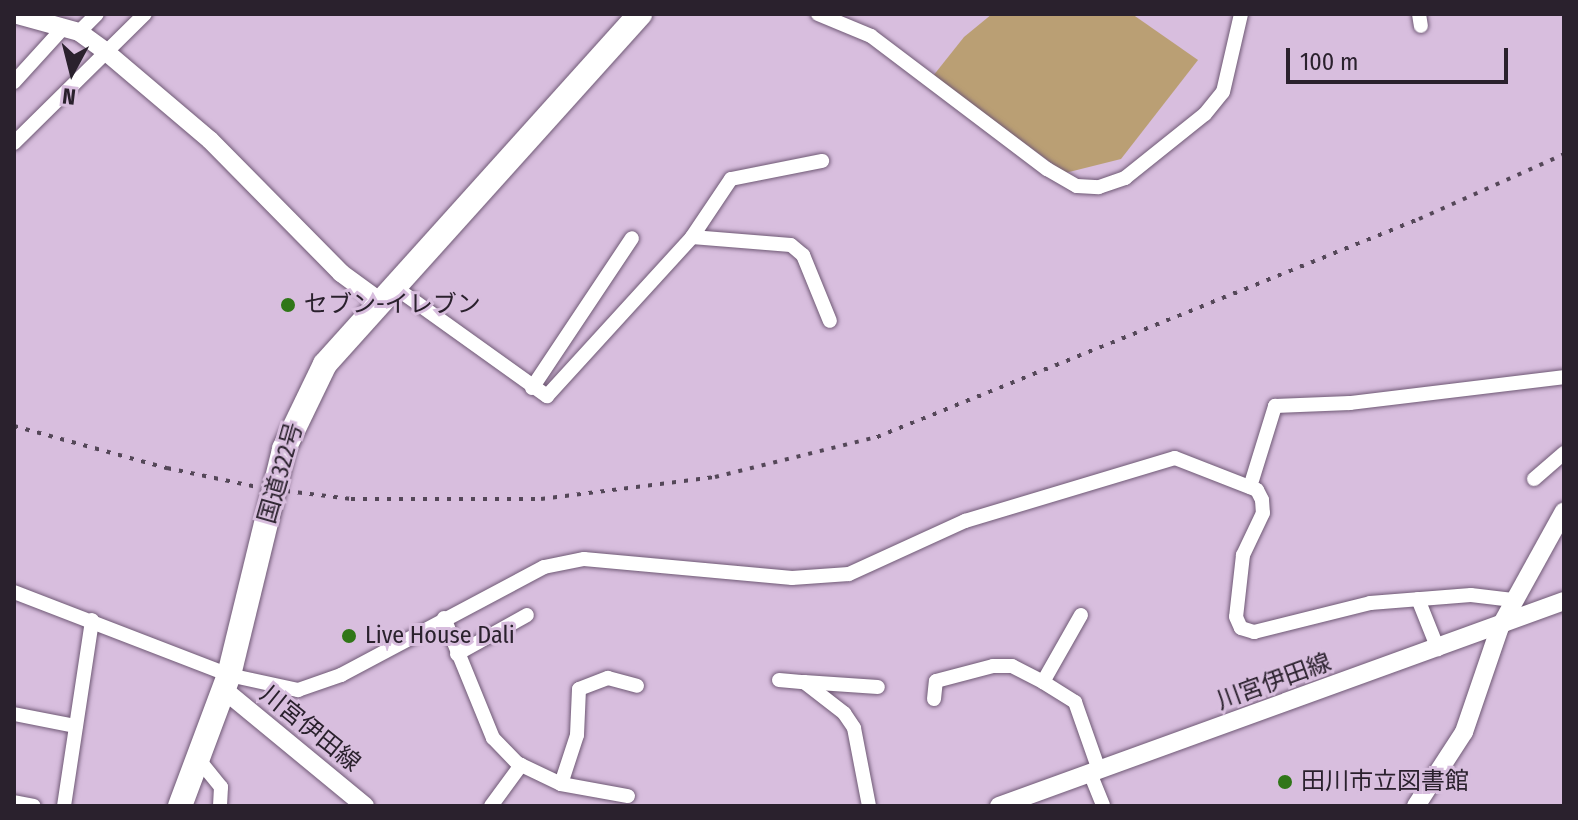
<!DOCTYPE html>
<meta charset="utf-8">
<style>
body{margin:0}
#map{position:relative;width:1578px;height:820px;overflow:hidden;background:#d8bede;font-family:"Fira Sans Condensed","Noto Sans JP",sans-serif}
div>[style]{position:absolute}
.green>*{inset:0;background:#ba9f74}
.roads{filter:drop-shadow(0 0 2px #6f5975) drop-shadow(0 0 2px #6f5975)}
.street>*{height:14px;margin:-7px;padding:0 7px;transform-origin:7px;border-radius:7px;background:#fff}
.secondary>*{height:18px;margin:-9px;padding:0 9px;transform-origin:9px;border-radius:9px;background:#fff}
.highway>*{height:24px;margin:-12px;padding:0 12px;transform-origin:12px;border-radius:12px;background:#fff}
.rail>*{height:4px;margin-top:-2px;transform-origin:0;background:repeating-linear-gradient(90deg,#544758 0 4px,transparent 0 12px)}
.dots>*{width:22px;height:22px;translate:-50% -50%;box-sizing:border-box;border:4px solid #d8bede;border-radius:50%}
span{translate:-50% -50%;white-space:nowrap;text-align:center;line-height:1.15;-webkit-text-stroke:6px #d8bede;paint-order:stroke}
.poi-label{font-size:24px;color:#2a212d}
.left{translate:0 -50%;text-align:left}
.street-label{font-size:24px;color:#2a212d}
.frame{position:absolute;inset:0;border:16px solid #2a212d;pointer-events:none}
.north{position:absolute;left:32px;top:32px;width:80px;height:80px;-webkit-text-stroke:6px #d8bede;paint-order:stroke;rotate:187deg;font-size:22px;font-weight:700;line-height:32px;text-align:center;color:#2a212d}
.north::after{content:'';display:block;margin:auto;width:28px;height:36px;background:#2a212d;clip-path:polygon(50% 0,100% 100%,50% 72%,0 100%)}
.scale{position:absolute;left:1286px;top:48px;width:222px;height:36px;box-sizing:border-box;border:4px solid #2a212d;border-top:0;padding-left:10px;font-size:24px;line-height:28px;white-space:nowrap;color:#2a212d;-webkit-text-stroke:6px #d8bede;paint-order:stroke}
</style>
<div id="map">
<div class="green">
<i style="clip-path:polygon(992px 14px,1132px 14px,1198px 60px,1121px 159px,1065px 173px,933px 76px,964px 37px)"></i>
</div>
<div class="roads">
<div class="street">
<i style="left:818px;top:14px;width:57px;rotate:22.5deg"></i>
<i style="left:871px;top:36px;width:221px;rotate:37.1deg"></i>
<i style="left:1047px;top:169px;width:34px;rotate:30deg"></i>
<i style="left:1077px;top:186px;width:22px;rotate:3deg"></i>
<i style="left:1099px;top:187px;width:28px;rotate:-19deg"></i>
<i style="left:1125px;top:178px;width:102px;rotate:-38.7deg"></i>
<i style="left:1205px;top:114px;width:28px;rotate:-51deg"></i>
<i style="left:1223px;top:92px;width:80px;rotate:-77deg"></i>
<i style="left:1419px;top:14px;width:12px;rotate:81deg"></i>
<i style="left:79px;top:32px;width:25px;rotate:-45deg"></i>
<i style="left:14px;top:82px;width:74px;rotate:-47.7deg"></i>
<i style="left:14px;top:143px;width:184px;rotate:-44.6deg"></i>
<i style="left:692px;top:237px;width:70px;rotate:-56.1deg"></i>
<i style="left:731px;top:179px;width:93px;rotate:-11.2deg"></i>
<i style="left:396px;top:288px;width:186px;rotate:35.6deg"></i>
<i style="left:547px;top:396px;width:215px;rotate:-47.6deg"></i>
<i style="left:692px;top:237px;width:99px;rotate:4.6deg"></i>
<i style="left:791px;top:245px;width:16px;rotate:40deg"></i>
<i style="left:803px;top:255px;width:71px;rotate:67.8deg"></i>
<i style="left:532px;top:388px;width:180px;rotate:-56.3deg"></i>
<i style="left:1534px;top:479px;width:40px;rotate:-41deg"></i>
<i style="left:1250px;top:487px;width:85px;rotate:-72.8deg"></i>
<i style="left:1275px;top:406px;width:75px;rotate:-2.3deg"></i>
<i style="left:1350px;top:403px;width:216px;rotate:-6.9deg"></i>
<i style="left:14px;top:592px;width:230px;rotate:21.1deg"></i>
<i style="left:229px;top:675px;width:71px;rotate:12.3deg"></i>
<i style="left:298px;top:690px;width:46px;rotate:-19.2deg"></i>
<i style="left:341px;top:675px;width:230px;rotate:-28deg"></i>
<i style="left:544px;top:567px;width:41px;rotate:-11.3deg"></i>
<i style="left:584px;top:559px;width:209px;rotate:5.2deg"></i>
<i style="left:792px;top:578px;width:57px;rotate:-4deg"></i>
<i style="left:849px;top:574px;width:128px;rotate:-24.6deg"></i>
<i style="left:965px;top:521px;width:219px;rotate:-16.7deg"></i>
<i style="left:1175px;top:458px;width:88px;rotate:21.3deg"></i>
<i style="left:1257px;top:490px;width:11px;rotate:63deg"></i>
<i style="left:1262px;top:500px;width:13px;rotate:86deg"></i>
<i style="left:1263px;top:513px;width:47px;rotate:115.5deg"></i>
<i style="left:1243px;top:555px;width:62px;rotate:96.4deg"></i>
<i style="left:1236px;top:617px;width:12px;rotate:66deg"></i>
<i style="left:1241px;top:628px;width:14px;rotate:17deg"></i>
<i style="left:1254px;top:632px;width:120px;rotate:-14deg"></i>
<i style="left:1370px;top:603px;width:101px;rotate:-4.5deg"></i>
<i style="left:1471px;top:595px;width:42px;rotate:6.8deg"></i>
<i style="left:1418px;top:599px;width:54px;rotate:68.2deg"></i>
<i style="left:1081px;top:615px;width:77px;rotate:119.6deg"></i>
<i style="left:1043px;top:682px;width:38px;rotate:32deg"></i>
<i style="left:1075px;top:702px;width:72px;rotate:70.6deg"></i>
<i style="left:444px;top:618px;width:130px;rotate:67.8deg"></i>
<i style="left:493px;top:738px;width:35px;rotate:46deg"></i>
<i style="left:517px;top:763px;width:49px;rotate:25.5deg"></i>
<i style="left:561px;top:784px;width:52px;rotate:-71.9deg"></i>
<i style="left:577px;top:735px;width:46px;rotate:-87.5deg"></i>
<i style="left:579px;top:689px;width:31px;rotate:-21deg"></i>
<i style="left:608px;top:678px;width:30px;rotate:15deg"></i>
<i style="left:457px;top:654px;width:80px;rotate:-29.1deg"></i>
<i style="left:779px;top:680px;width:25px;rotate:5deg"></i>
<i style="left:804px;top:682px;width:51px;rotate:37.8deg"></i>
<i style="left:844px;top:713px;width:18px;rotate:56deg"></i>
<i style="left:854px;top:728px;width:79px;rotate:79.1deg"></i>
<i style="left:804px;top:682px;width:74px;rotate:3.9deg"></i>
<i style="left:934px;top:699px;width:18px;rotate:-84deg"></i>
<i style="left:936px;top:681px;width:59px;rotate:-14.7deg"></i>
<i style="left:993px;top:666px;width:19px"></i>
<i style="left:1012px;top:666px;width:35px;rotate:27deg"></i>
<i style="left:14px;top:714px;width:63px;rotate:11deg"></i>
<i style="left:199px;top:760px;width:35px;rotate:51deg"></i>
<i style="left:221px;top:787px;width:19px;rotate:93deg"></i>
<i style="left:1090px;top:773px;width:35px;rotate:68deg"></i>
<i style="left:561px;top:784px;width:68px;rotate:10.2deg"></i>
<i style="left:14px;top:802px;width:20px;rotate:11deg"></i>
<i style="left:64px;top:806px;width:188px;rotate:-81.4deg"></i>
<i style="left:491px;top:806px;width:51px;rotate:-53.8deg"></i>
</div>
<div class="secondary">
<i style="left:14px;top:14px;width:67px;rotate:15.5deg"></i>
<i style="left:79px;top:32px;width:32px;rotate:36deg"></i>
<i style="left:105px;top:51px;width:138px;rotate:40.3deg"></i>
<i style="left:210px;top:140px;width:187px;rotate:45.4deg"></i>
<i style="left:341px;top:273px;width:51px;rotate:36.2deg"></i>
<i style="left:223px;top:689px;width:184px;rotate:39.5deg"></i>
<i style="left:999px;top:806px;width:601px;rotate:-19.94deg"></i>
<i style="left:1416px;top:806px;width:88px;rotate:-57deg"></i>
<i style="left:1464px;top:732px;width:111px;rotate:-71.1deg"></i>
<i style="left:1500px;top:627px;width:132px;rotate:-61.1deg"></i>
</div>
<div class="highway">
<i style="left:180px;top:806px;width:140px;rotate:-69.5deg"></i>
<i style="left:229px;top:675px;width:233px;rotate:-76.3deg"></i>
<i style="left:284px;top:449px;width:94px;rotate:-64.2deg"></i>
<i style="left:325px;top:364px;width:471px;rotate:-48deg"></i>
</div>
</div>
<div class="rail">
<i style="left:14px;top:426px;width:159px;rotate:15.4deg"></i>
<i style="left:167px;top:468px;width:97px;rotate:11.9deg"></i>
<i style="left:262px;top:488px;width:90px;rotate:7deg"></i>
<i style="left:351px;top:499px;width:190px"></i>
<i style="left:541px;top:499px;width:175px;rotate:-7.2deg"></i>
<i style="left:715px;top:477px;width:167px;rotate:-13.9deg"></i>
<i style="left:877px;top:437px;width:584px;rotate:-21.91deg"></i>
<i style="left:1419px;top:219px;width:159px;rotate:-24.1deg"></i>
</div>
<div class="dots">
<i style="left:288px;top:305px;background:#307618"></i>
<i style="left:349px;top:636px;background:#307618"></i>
<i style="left:1285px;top:782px;background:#307618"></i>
</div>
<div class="poi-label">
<span class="left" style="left:304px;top:305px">セブン-イレブン</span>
<span class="left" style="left:365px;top:636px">Live House Dali</span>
<span class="left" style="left:1301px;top:782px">田川市立図書館</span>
</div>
<div class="street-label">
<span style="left:281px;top:473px;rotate:-74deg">国道322号</span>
<span style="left:1274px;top:682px;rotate:-20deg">川宮伊田線</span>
<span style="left:310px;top:729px;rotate:39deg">川宮伊田線</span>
</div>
<div class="frame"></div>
<div class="north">N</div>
<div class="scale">100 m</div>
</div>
